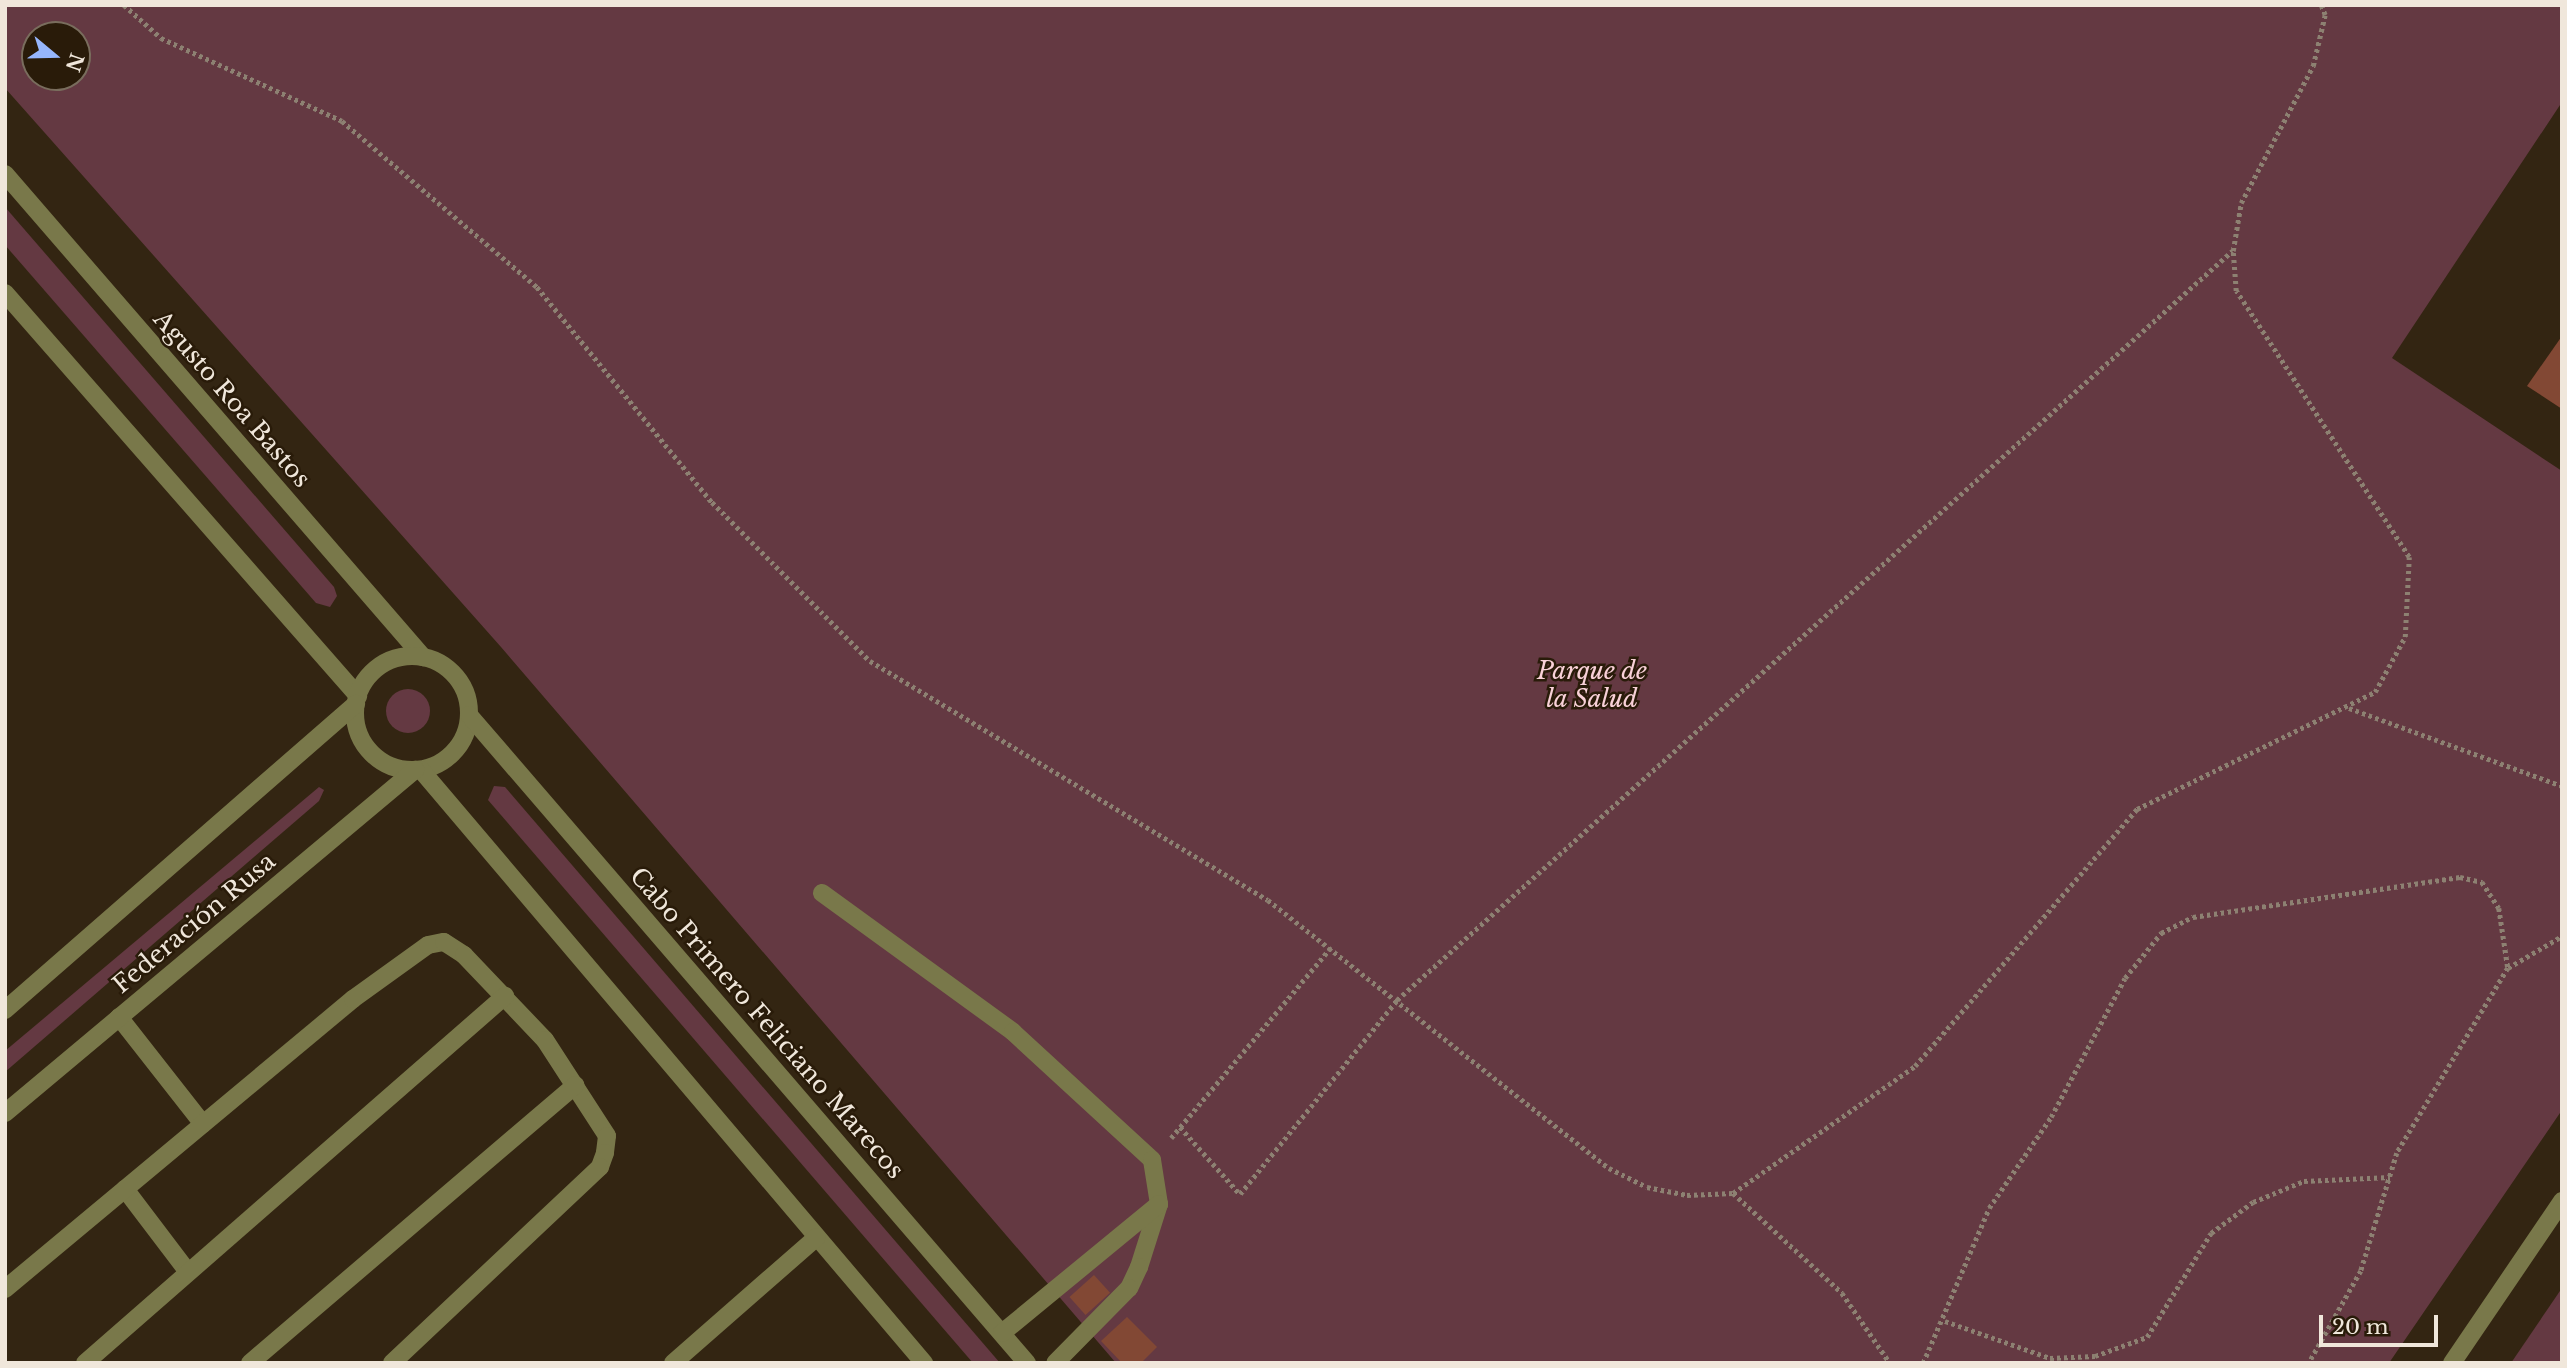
<!DOCTYPE html>
<meta charset="utf-8">
<style>
body{margin:0}
#map{position:relative;width:2567px;height:1368px;overflow:hidden;background:#332512;font-family:"Libre Baskerville",serif}
div>[style]{position:absolute}
.green>*{inset:0;background:#643942}
.round{border-radius:50%}
.building>*{inset:0;background:#824834;transform-origin:0 0}
.path>*{height:4.5px;margin-top:-2.25px;transform-origin:0;background:repeating-linear-gradient(90deg,#8d8172 0 3.5px,transparent 0 7px)}
.minor>*{height:18px;margin:-9px;padding:0 9px;transform-origin:9px;border-radius:9px;background:#79784a}
.minor>.ring{margin:-9px;padding:0;box-sizing:content-box;background:none;border:18px solid #79784a;border-radius:50%}
span{translate:-50% -50%;white-space:nowrap;text-align:center;line-height:1.15;-webkit-text-stroke:5px #291b09;paint-order:stroke}
.street-label{font-size:24px;color:#f0e7db}
.park-label{font-size:24px;color:#f9d1d8;font-style:italic}
.frame{position:absolute;inset:0;border:7px solid #f0e7db;pointer-events:none}
.north{position:absolute;left:21px;top:21px;width:70px;height:70px;box-sizing:border-box;background:#291b09;border:2px solid #796d5d;border-radius:50%;rotate:109deg;font-size:19px;font-weight:700;line-height:28px;text-align:center;color:#f0e7db}
.north::after{content:'';display:block;margin:auto;width:24px;height:32px;background:#96b6fd;clip-path:polygon(50% 0,100% 100%,50% 72%,0 100%)}
.scale{position:absolute;left:2319px;top:1315px;width:119px;height:32px;box-sizing:border-box;border:4px solid #f0e7db;border-top:0;padding-left:9px;font-size:21px;line-height:24px;white-space:nowrap;color:#f0e7db;-webkit-text-stroke:5px #291b09;paint-order:stroke}
</style>
<div id="map">
<div class="green">
<i style="clip-path:polygon(evenodd,5px 5px,2562px 5px,2562px 102px,2392px 358px,2562px 471px,2562px 1110px,2389px 1363px,1116px 1363px,501px 647px,5px 88px,5px 5px,35px 35px,77px 35px,77px 77px,35px 77px,35px 35px)"></i>
<i style="clip-path:polygon(5px 207px,334px 587px,337px 596px,330px 607px,316px 603px,5px 245px)"></i>
<i class="round" style="left:386px;top:689px;width:44px;height:44px"></i>
<i style="clip-path:polygon(494px 786px,505px 787px,1000px 1363px,973px 1363px,488px 800px)"></i>
<i style="clip-path:polygon(319px 787px,324px 790px,319px 801px,5px 1072px,5px 1051px)"></i>
<i style="clip-path:polygon(2562px 1288px,2562px 1363px,2511px 1363px)"></i>
</div>
<div class="building">
<i style="clip-path:polygon(2562px 336px,2562px 409px,2527px 386px)"></i>
<i style="left:1094px;top:1275px;width:24px;height:33px;rotate:48deg"></i>
<i style="clip-path:polygon(1127px 1317px,1157px 1347px,1141px 1363px,1122px 1363px,1101px 1341px)"></i>
</div>
<div class="path">
<i style="left:124px;top:5px;width:50px;rotate:41.7deg"></i>
<i style="left:161px;top:38px;width:199px;rotate:24.6deg"></i>
<i style="left:342px;top:121px;width:256px;rotate:40.4deg"></i>
<i style="left:537px;top:287px;width:277px;rotate:50.9deg"></i>
<i style="left:712px;top:502px;width:224px;rotate:45.2deg"></i>
<i style="left:870px;top:661px;width:464px;rotate:31deg"></i>
<i style="left:1268px;top:900px;width:434px;rotate:38.2deg"></i>
<i style="left:1609px;top:1168px;width:42px;rotate:26.6deg"></i>
<i style="left:1647px;top:1187px;width:41px;rotate:11.3deg"></i>
<i style="left:1687px;top:1195px;width:46px;rotate:-2.5deg"></i>
<i style="left:1733px;top:1193px;width:222px;rotate:-34.9deg"></i>
<i style="left:1915px;top:1066px;width:340px;rotate:-49.2deg"></i>
<i style="left:2137px;top:809px;width:265px;rotate:-26.2deg"></i>
<i style="left:2375px;top:692px;width:63px;rotate:-61.4deg"></i>
<i style="left:2405px;top:637px;width:80px;rotate:-87.1deg"></i>
<i style="left:2409px;top:557px;width:317px;rotate:-123deg"></i>
<i style="left:2236px;top:291px;width:40px;rotate:-94.3deg"></i>
<i style="left:2233px;top:251px;width:49px;rotate:-80.5deg"></i>
<i style="left:2241px;top:203px;width:155px;rotate:-62.3deg"></i>
<i style="left:2313px;top:66px;width:52px;rotate:-76.8deg"></i>
<i style="left:2325px;top:15px;width:11px;rotate:-112deg"></i>
<i style="left:2349px;top:708px;width:227px;rotate:20.1deg"></i>
<i style="left:2508px;top:968px;width:63px;rotate:-30.7deg"></i>
<i style="left:1180px;top:1127px;width:90px;rotate:48.2deg"></i>
<i style="left:1240px;top:1194px;width:250px;rotate:-51deg"></i>
<i style="left:1397px;top:1000px;width:1122px;rotate:-41.89deg"></i>
<i style="left:1171px;top:1138px;width:249px;rotate:-50deg"></i>
<i style="left:1733px;top:1193px;width:148px;rotate:42.5deg"></i>
<i style="left:1842px;top:1293px;width:85px;rotate:55.6deg"></i>
<i style="left:1945px;top:1321px;width:111px;rotate:19.4deg"></i>
<i style="left:2050px;top:1358px;width:45px;rotate:-2.5deg"></i>
<i style="left:2095px;top:1356px;width:55px;rotate:-20.1deg"></i>
<i style="left:2147px;top:1337px;width:122px;rotate:-58.4deg"></i>
<i style="left:2211px;top:1233px;width:52px;rotate:-36.4deg"></i>
<i style="left:2253px;top:1202px;width:55px;rotate:-22.4deg"></i>
<i style="left:2304px;top:1181px;width:86px;rotate:-2.7deg"></i>
<i style="left:1923px;top:1363px;width:168px;rotate:-66.9deg"></i>
<i style="left:1989px;top:1208px;width:110px;rotate:-55.7deg"></i>
<i style="left:2051px;top:1117px;width:157px;rotate:-62deg"></i>
<i style="left:2125px;top:978px;width:58px;rotate:-51.3deg"></i>
<i style="left:2161px;top:933px;width:36px;rotate:-27deg"></i>
<i style="left:2193px;top:917px;width:270px;rotate:-8.5deg"></i>
<i style="left:2460px;top:877px;width:23px;rotate:13deg"></i>
<i style="left:2482px;top:882px;width:31px;rotate:57deg"></i>
<i style="left:2499px;top:908px;width:61px;rotate:81.5deg"></i>
<i style="left:2508px;top:968px;width:216px;rotate:121deg"></i>
<i style="left:2397px;top:1153px;width:123px;rotate:107deg"></i>
<i style="left:2361px;top:1271px;width:106px;rotate:119.5deg"></i>
</div>
<div class="minor">
<i style="left:5px;top:174px;width:639px;rotate:49.13deg"></i>
<i style="left:5px;top:293px;width:536px;rotate:48.78deg"></i>
<i class="ring" style="left:355px;top:656px;width:96px;height:96px"></i>
<i style="left:469px;top:715px;width:855px;rotate:49.27deg"></i>
<i style="left:421px;top:770px;width:778px;rotate:49.69deg"></i>
<i style="left:822px;top:893px;width:236px;rotate:36deg"></i>
<i style="left:1013px;top:1032px;width:189px;rotate:42.6deg"></i>
<i style="left:1152px;top:1160px;width:45px;rotate:81deg"></i>
<i style="left:1159px;top:1204px;width:66px;rotate:107.6deg"></i>
<i style="left:1139px;top:1267px;width:23px;rotate:115deg"></i>
<i style="left:1129px;top:1288px;width:105px;rotate:134.6deg"></i>
<i style="left:5px;top:1010px;width:466px;rotate:-41.1deg"></i>
<i style="left:119px;top:1017px;width:136px;rotate:51.9deg"></i>
<i style="left:5px;top:1113px;width:535px;rotate:-39.92deg"></i>
<i style="left:125px;top:1189px;width:104px;rotate:52.8deg"></i>
<i style="left:5px;top:1289px;width:453px;rotate:-39.8deg"></i>
<i style="left:353px;top:999px;width:92px;rotate:-35.8deg"></i>
<i style="left:428px;top:945px;width:16px;rotate:-11deg"></i>
<i style="left:444px;top:942px;width:24px;rotate:33deg"></i>
<i style="left:464px;top:955px;width:117px;rotate:46.4deg"></i>
<i style="left:545px;top:1040px;width:114px;rotate:57.1deg"></i>
<i style="left:607px;top:1136px;width:17px;rotate:97deg"></i>
<i style="left:605px;top:1153px;width:15px;rotate:110deg"></i>
<i style="left:600px;top:1167px;width:286px;rotate:136.7deg"></i>
<i style="left:1002px;top:1333px;width:203px;rotate:-39.4deg"></i>
<i style="left:85px;top:1363px;width:558px;rotate:-41.15deg"></i>
<i style="left:250px;top:1363px;width:428px;rotate:-40.5deg"></i>
<i style="left:673px;top:1363px;width:191px;rotate:-41.2deg"></i>
<i style="left:2452px;top:1363px;width:196px;rotate:-55.8deg"></i>
</div>
<div class="street-label">
<span style="left:232px;top:399px;rotate:49deg">Agusto Roa Bastos</span>
<span style="left:194px;top:923px;rotate:-40deg">Federación Rusa</span>
<span style="left:767px;top:1023px;rotate:49deg">Cabo Primero Feliciano Marecos</span>
</div>
<div class="park-label">
<span style="left:1592px;top:685px">Parque de<br>la Salud</span>
</div>
<div class="frame"></div>
<div class="north">N</div>
<div class="scale">20 m</div>
</div>
